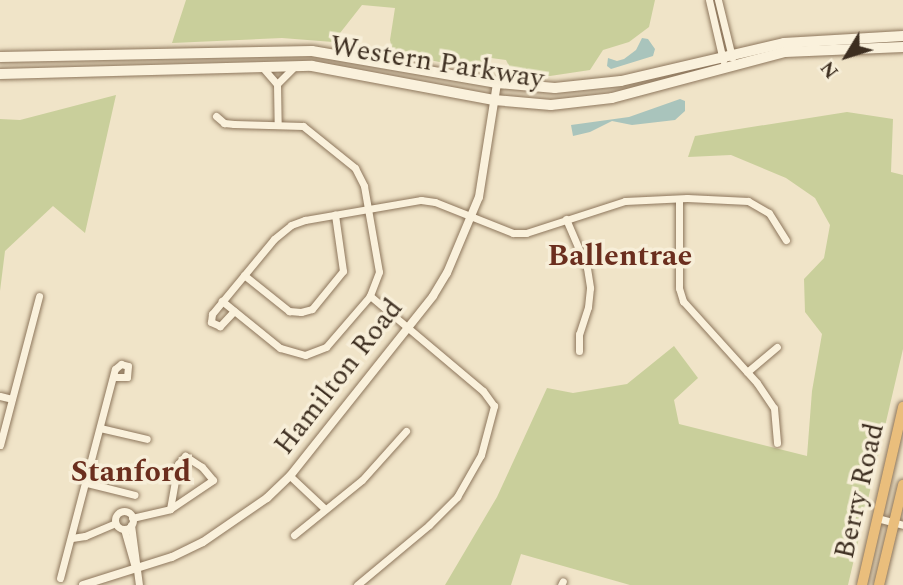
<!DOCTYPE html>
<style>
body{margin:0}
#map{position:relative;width:903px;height:585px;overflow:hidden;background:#f0e4c8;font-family:Spectral,serif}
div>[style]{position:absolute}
.green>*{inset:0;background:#c9cf9b}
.water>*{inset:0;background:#a9c4bc}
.roads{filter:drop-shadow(0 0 2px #8d765c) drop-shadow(0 0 2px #8d765c)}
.minor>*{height:7px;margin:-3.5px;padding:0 3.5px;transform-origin:3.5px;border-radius:3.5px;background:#faf1dc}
.minor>.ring{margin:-3.5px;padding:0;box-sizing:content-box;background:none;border:7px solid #faf1dc;border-radius:50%}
.tertiary>*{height:8px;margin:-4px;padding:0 4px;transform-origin:4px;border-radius:4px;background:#faf1dc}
.secondary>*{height:10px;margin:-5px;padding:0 5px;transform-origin:5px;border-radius:5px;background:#faf1dc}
.trunk>*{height:10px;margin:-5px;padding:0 5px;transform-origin:5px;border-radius:5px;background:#eabe7c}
span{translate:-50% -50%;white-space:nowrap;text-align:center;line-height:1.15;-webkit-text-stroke:7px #f7eed8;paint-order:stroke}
.street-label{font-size:28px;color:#3d2e20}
.neighbourhood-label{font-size:30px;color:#6b2e1e;font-weight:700}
.north{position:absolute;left:812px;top:21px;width:70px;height:70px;-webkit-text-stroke:5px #f7eed8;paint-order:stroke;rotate:232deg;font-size:19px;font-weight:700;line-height:28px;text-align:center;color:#3d2e20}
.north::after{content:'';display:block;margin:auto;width:24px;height:32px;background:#3d2e20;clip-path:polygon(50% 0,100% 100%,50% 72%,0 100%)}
</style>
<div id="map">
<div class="green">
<i style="clip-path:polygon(186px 0,655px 0,649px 27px,629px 42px,603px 50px,590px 70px,550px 76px,513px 74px,506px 60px,491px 58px,486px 71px,393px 53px,390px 40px,395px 8px,362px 5px,333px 42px,282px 38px,172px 43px)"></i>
<i style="clip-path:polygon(116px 95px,85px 233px,53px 206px,5px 251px,0 291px,0 119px,20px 120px)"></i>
<i style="clip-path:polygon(847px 112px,893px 119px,891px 172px,903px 175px,903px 349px,848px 585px,630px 585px,521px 554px,511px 585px,445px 585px,497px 497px,547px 388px,573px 393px,627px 384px,674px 346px,698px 378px,674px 400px,679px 424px,807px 456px,812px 391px,822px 334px,805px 312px,804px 279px,824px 258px,830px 225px,815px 198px,786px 178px,731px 155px,688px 157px,695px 136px)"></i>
</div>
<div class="water">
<i style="clip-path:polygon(642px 38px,648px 39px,655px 49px,653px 56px,611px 69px,607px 66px,608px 58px,617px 61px,624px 59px,636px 50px)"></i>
<i style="clip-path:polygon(680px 99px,685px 101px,685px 111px,675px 120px,632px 125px,612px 121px,590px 132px,573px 136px,571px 125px,629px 117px)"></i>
</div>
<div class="roads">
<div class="minor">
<i style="left:709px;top:0;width:62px;rotate:76.9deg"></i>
<i style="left:718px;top:0;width:59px;rotate:76.2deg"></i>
<i style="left:263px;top:68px;width:21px;rotate:49deg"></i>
<i style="left:277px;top:84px;width:39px;rotate:89deg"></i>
<i style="left:277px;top:84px;width:24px;rotate:-45deg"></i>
<i style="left:216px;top:116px;width:11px;rotate:41deg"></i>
<i style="left:224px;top:123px;width:10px;rotate:6deg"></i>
<i style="left:234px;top:124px;width:69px;rotate:1.7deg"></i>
<i style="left:303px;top:126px;width:67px;rotate:38.9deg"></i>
<i style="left:355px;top:168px;width:20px;rotate:63deg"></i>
<i style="left:364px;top:186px;width:87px;rotate:80.1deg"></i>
<i style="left:379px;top:272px;width:26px;rotate:111deg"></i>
<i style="left:370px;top:296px;width:67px;rotate:130.8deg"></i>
<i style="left:326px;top:347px;width:22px;rotate:159deg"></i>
<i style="left:305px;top:355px;width:26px;rotate:-164deg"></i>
<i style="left:280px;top:348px;width:75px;rotate:-141deg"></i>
<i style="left:679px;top:199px;width:89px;rotate:90deg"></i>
<i style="left:679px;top:288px;width:14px;rotate:73deg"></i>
<i style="left:683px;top:301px;width:110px;rotate:47.9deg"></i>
<i style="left:757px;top:383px;width:30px;rotate:56deg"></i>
<i style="left:774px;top:408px;width:35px;rotate:85deg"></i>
<i style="left:566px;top:219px;width:53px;rotate:66.8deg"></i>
<i style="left:587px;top:268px;width:20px;rotate:81deg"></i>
<i style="left:590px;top:288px;width:19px;rotate:96deg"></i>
<i style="left:588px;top:307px;width:28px;rotate:108deg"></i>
<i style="left:579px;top:334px;width:17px;rotate:90deg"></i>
<i style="left:244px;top:275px;width:58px;rotate:38.7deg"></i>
<i style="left:289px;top:311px;width:12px;rotate:5deg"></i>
<i style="left:301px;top:312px;width:11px;rotate:-15deg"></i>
<i style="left:312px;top:309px;width:49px;rotate:-50.8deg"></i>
<i style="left:343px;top:271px;width:57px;rotate:-98.1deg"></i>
<i style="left:234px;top:311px;width:21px;rotate:133deg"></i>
<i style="left:220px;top:326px;width:10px;rotate:-156deg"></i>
<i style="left:211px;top:322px;width:8px;rotate:-83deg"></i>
<i style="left:212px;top:314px;width:97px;rotate:-50.4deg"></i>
<i style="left:274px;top:239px;width:22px;rotate:-39deg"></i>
<i style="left:291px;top:225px;width:15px;rotate:-20deg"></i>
<i style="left:305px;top:220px;width:118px;rotate:-9.8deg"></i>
<i style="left:421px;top:200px;width:14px;rotate:8deg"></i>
<i style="left:435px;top:202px;width:84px;rotate:21.7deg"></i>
<i style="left:513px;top:233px;width:13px"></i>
<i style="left:526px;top:233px;width:104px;rotate:-17.9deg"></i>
<i style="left:625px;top:201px;width:62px;rotate:-2.8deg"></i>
<i style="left:687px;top:198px;width:61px;rotate:2.8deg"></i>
<i style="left:748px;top:201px;width:24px;rotate:30deg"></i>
<i style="left:769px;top:213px;width:32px;rotate:58deg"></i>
<i style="left:747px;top:372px;width:39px;rotate:-40deg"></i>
<i style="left:0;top:396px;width:12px;rotate:14deg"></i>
<i style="left:100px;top:428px;width:48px;rotate:13.2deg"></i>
<i style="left:0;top:445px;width:154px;rotate:-75.3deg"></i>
<i style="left:185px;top:456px;width:20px;rotate:33deg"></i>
<i style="left:202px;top:467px;width:17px;rotate:50deg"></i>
<i style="left:213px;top:480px;width:52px;rotate:146deg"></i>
<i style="left:170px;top:509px;width:46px;rotate:-79.9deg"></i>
<i style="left:178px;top:464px;width:11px;rotate:-49deg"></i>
<i style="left:290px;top:476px;width:48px;rotate:43.3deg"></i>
<i style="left:87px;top:483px;width:49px;rotate:14deg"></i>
<i class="ring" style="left:115px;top:511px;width:11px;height:11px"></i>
<i style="left:132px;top:518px;width:39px;rotate:-13deg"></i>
<i style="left:877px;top:518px;width:27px;rotate:15deg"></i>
<i style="left:131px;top:525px;width:61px;rotate:82.4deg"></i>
<i style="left:124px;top:529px;width:40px;rotate:74deg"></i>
<i style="left:294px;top:535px;width:87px;rotate:-39deg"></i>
<i style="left:362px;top:480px;width:66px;rotate:-48.1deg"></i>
<i style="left:72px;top:538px;width:13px;rotate:-9deg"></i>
<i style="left:85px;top:536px;width:33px;rotate:-23deg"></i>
<i style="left:60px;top:578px;width:216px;rotate:-75.3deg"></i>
<i style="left:115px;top:369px;width:8px;rotate:-40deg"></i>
<i style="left:121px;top:364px;width:7px;rotate:16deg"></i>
<i style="left:128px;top:366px;width:11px;rotate:95deg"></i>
<i style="left:127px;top:377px;width:13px;rotate:180deg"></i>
<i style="left:357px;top:585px;width:94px;rotate:-39.8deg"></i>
<i style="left:429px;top:525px;width:40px;rotate:-45deg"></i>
<i style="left:457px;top:497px;width:48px;rotate:-60.3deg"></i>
<i style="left:481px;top:455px;width:51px;rotate:-75.1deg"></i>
<i style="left:494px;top:406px;width:19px;rotate:-126deg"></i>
<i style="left:483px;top:391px;width:148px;rotate:-139.9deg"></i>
<i style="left:561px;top:585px;width:4px;rotate:-63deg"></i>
</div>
<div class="tertiary">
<i style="left:83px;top:585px;width:93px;rotate:-17.5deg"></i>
<i style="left:172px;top:557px;width:34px;rotate:-26deg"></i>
<i style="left:203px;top:542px;width:78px;rotate:-34.5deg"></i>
<i style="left:267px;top:498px;width:32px;rotate:-44deg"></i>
<i style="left:290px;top:476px;width:230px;rotate:-51.5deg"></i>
<i style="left:433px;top:296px;width:27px;rotate:-59deg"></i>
<i style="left:447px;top:273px;width:82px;rotate:-67.2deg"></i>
<i style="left:479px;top:197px;width:115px;rotate:-81deg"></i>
</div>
<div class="secondary">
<i style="left:0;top:57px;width:312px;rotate:-1.1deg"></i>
<i style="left:312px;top:51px;width:188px;rotate:9.8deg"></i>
<i style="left:497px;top:83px;width:58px;rotate:4.9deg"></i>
<i style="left:555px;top:88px;width:66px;rotate:-6.1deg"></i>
<i style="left:621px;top:81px;width:167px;rotate:-13.1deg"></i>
<i style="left:784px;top:43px;width:119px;rotate:-3.4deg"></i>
<i style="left:0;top:74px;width:312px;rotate:-1.5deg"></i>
<i style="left:312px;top:66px;width:185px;rotate:10.6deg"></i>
<i style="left:494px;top:100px;width:57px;rotate:5deg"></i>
<i style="left:551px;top:105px;width:61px;rotate:-6.5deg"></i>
<i style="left:612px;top:98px;width:179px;rotate:-14.9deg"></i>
<i style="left:785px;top:52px;width:118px;rotate:-2.4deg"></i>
</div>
<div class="trunk">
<i style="left:862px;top:585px;width:183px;rotate:-77deg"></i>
<i style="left:879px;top:585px;width:103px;rotate:-76.5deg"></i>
</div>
</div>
<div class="street-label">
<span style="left:437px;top:63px;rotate:9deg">Western Parkway</span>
<span style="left:339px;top:377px;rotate:-52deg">Hamilton Road</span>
<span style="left:860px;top:491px;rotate:-77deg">Berry Road</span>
</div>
<div class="neighbourhood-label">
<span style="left:620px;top:256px">Ballentrae</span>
<span style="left:131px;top:472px">Stanford</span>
</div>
<div class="north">N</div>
</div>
